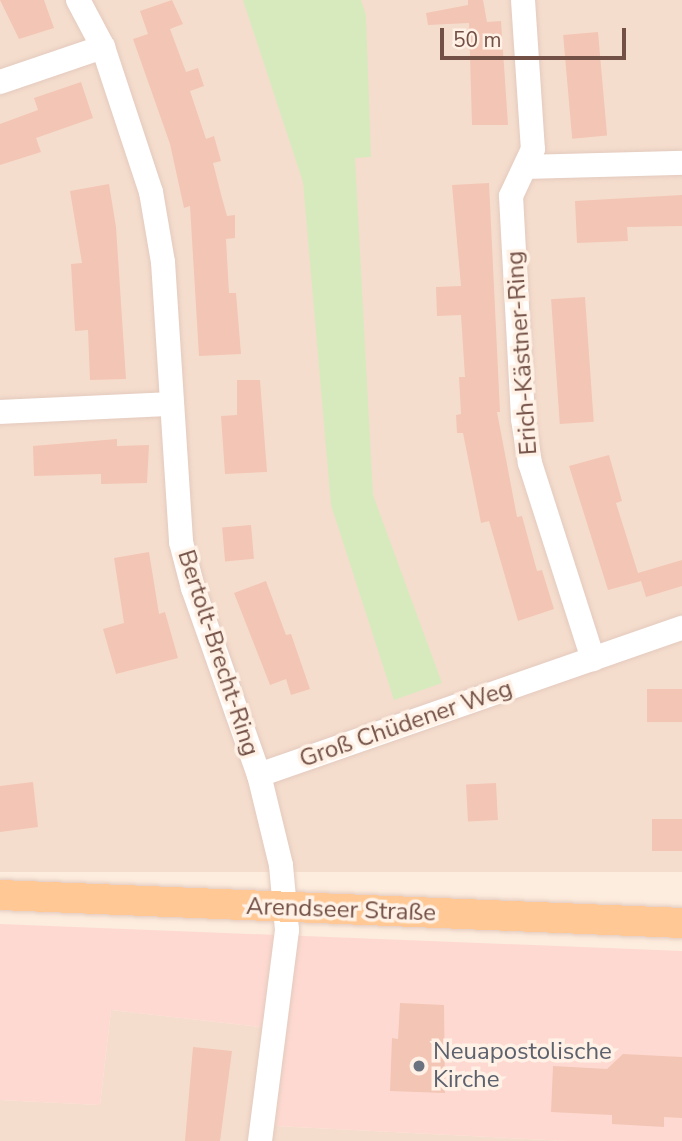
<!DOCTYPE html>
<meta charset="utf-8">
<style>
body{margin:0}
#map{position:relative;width:682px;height:1141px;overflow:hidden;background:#fdedde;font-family:"Nunito Sans",sans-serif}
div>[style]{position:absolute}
.residential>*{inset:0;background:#f5ddcd;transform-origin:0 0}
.commercial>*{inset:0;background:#fed9d1}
.green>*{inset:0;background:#d6eabd}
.building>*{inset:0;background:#f3c5b5;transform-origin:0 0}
.roads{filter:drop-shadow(0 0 2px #e3cabe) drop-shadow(0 0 2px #e3cabe)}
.minor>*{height:24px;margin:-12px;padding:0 12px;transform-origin:12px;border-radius:12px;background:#fff}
.major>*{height:30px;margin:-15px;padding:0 15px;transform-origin:15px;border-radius:15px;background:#ffc894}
.dots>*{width:19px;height:19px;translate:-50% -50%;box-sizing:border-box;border:4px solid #fff1e5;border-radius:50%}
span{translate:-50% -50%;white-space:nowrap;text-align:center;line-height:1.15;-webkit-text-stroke:7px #fff1e5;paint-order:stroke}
.street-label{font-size:24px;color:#735046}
.worship-label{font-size:24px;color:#5b616d}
.left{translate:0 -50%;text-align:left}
.scale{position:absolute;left:440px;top:28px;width:186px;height:32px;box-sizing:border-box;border:4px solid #735046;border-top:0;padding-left:9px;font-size:21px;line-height:24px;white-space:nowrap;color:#735046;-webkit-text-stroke:5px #fff1e5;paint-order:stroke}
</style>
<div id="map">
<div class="residential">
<i style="left:0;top:0;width:682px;height:872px"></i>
<i style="clip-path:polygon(111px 1010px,288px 1030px,275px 1126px,567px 1141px,0 1141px,0 1100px,100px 1105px)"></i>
</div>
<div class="commercial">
<i style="clip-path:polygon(0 924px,682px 951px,682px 1141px,567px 1141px,275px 1126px,287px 1030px,111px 1010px,100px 1105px,0 1100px)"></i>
</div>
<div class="green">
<i style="clip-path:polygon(243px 0,361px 0,366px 15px,371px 157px,355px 158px,373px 495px,442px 683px,394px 700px,331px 505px,303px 182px)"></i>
</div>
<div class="building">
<i style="clip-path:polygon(0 0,44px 0,54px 28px,19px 39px)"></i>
<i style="clip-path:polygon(172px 0,183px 24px,170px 29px,186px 72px,198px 68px,204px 86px,190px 91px,206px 139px,214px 136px,221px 161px,213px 163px,222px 198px,227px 216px,235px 215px,235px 238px,226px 239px,229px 293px,236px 293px,241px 354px,199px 356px,190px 206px,184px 208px,170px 144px,133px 39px,148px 34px,140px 11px)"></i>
<i style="clip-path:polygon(468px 0,483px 0,487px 22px,501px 21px,508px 125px,472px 125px,469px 23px,428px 25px,426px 13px,468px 5px)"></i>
<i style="left:598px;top:32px;width:104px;height:35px;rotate:85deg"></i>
<i style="clip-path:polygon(81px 82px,93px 118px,36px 138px,41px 152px,0 165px,0 124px,38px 110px,34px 98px)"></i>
<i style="clip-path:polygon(489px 183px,500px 412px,497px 412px,517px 517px,522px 516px,537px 571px,542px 570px,554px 609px,518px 621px,489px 521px,481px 523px,463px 433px,457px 433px,456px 415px,461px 414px,459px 377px,465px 377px,461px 315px,437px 316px,436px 287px,461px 286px,452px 185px)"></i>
<i style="clip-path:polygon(109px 184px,116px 227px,126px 379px,90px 380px,88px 330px,75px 331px,71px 264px,82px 263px,70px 191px)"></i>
<i style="clip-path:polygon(682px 195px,682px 226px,627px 227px,628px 241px,577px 243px,575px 201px)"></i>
<i style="left:585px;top:297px;width:125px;height:34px;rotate:86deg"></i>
<i style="clip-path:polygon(237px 380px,260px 380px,267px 472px,225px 474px,221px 416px,237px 415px)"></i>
<i style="clip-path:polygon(117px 439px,117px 446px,149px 445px,147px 483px,101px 484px,101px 474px,34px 476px,33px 446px)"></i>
<i style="clip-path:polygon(609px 455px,622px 501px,616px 503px,638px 573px,682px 560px,682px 586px,646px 597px,641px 581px,608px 590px,569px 466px)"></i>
<i style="left:251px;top:525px;width:34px;height:29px;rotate:85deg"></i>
<i style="clip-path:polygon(149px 552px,159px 614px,165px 612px,178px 658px,116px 674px,103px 629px,124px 623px,114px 558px)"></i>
<i style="clip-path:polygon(266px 581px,286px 635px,291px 634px,310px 689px,291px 695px,286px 679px,270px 685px,234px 593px)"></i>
<i style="left:647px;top:689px;width:35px;height:33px"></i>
<i style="clip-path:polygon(33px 782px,38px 827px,0 832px,0 786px)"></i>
<i style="left:496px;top:783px;width:37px;height:30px;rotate:87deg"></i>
<i style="left:652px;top:819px;width:30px;height:32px"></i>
<i style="clip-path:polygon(400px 1003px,444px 1005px,445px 1093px,390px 1091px,392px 1038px,398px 1039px)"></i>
<i style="clip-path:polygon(193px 1047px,232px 1051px,220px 1141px,185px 1141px)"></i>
<i style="clip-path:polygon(623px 1054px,682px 1057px,682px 1118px,664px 1117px,664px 1127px,612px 1124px,612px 1115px,551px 1112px,553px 1066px,607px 1069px)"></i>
</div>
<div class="roads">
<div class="minor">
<i style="left:78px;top:0;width:53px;rotate:62deg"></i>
<i style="left:103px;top:47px;width:153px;rotate:71.7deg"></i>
<i style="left:151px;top:192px;width:71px;rotate:80.3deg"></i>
<i style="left:163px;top:262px;width:281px;rotate:86.3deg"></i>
<i style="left:181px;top:542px;width:48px;rotate:75.4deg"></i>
<i style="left:193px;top:588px;width:198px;rotate:70.6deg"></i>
<i style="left:523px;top:0;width:149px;rotate:86.2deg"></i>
<i style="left:533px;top:149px;width:52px;rotate:115.1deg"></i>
<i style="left:511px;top:196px;width:223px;rotate:86.9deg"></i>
<i style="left:523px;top:419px;width:45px;rotate:81deg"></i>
<i style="left:530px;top:463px;width:206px;rotate:72.2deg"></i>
<i style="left:0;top:82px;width:109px;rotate:-18.8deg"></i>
<i style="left:526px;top:167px;width:156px;rotate:-1.5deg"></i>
<i style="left:0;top:412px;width:171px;rotate:-2.7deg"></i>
<i style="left:260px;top:1141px;width:213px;rotate:-82.7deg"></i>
<i style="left:287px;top:930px;width:65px;rotate:-95.3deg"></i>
<i style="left:281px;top:865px;width:93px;rotate:-103.7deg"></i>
<i style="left:259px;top:775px;width:448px;rotate:-19.2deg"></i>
</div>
<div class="major">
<i style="left:0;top:895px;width:683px;rotate:2.35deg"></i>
</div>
</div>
<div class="dots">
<i style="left:419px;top:1066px;background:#6b7280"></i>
</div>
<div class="street-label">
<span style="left:522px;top:353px;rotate:-94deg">Erich-Kästner-Ring</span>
<span style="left:218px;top:653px;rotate:72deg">Bertolt-Brecht-Ring</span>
<span style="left:406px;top:724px;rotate:-19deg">Groß Chüdener Weg</span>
<span style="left:341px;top:910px;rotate:2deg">Arendseer Straße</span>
</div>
<div class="worship-label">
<span class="left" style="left:433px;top:1066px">Neuapostolische<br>Kirche</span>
</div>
<div class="scale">50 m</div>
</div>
